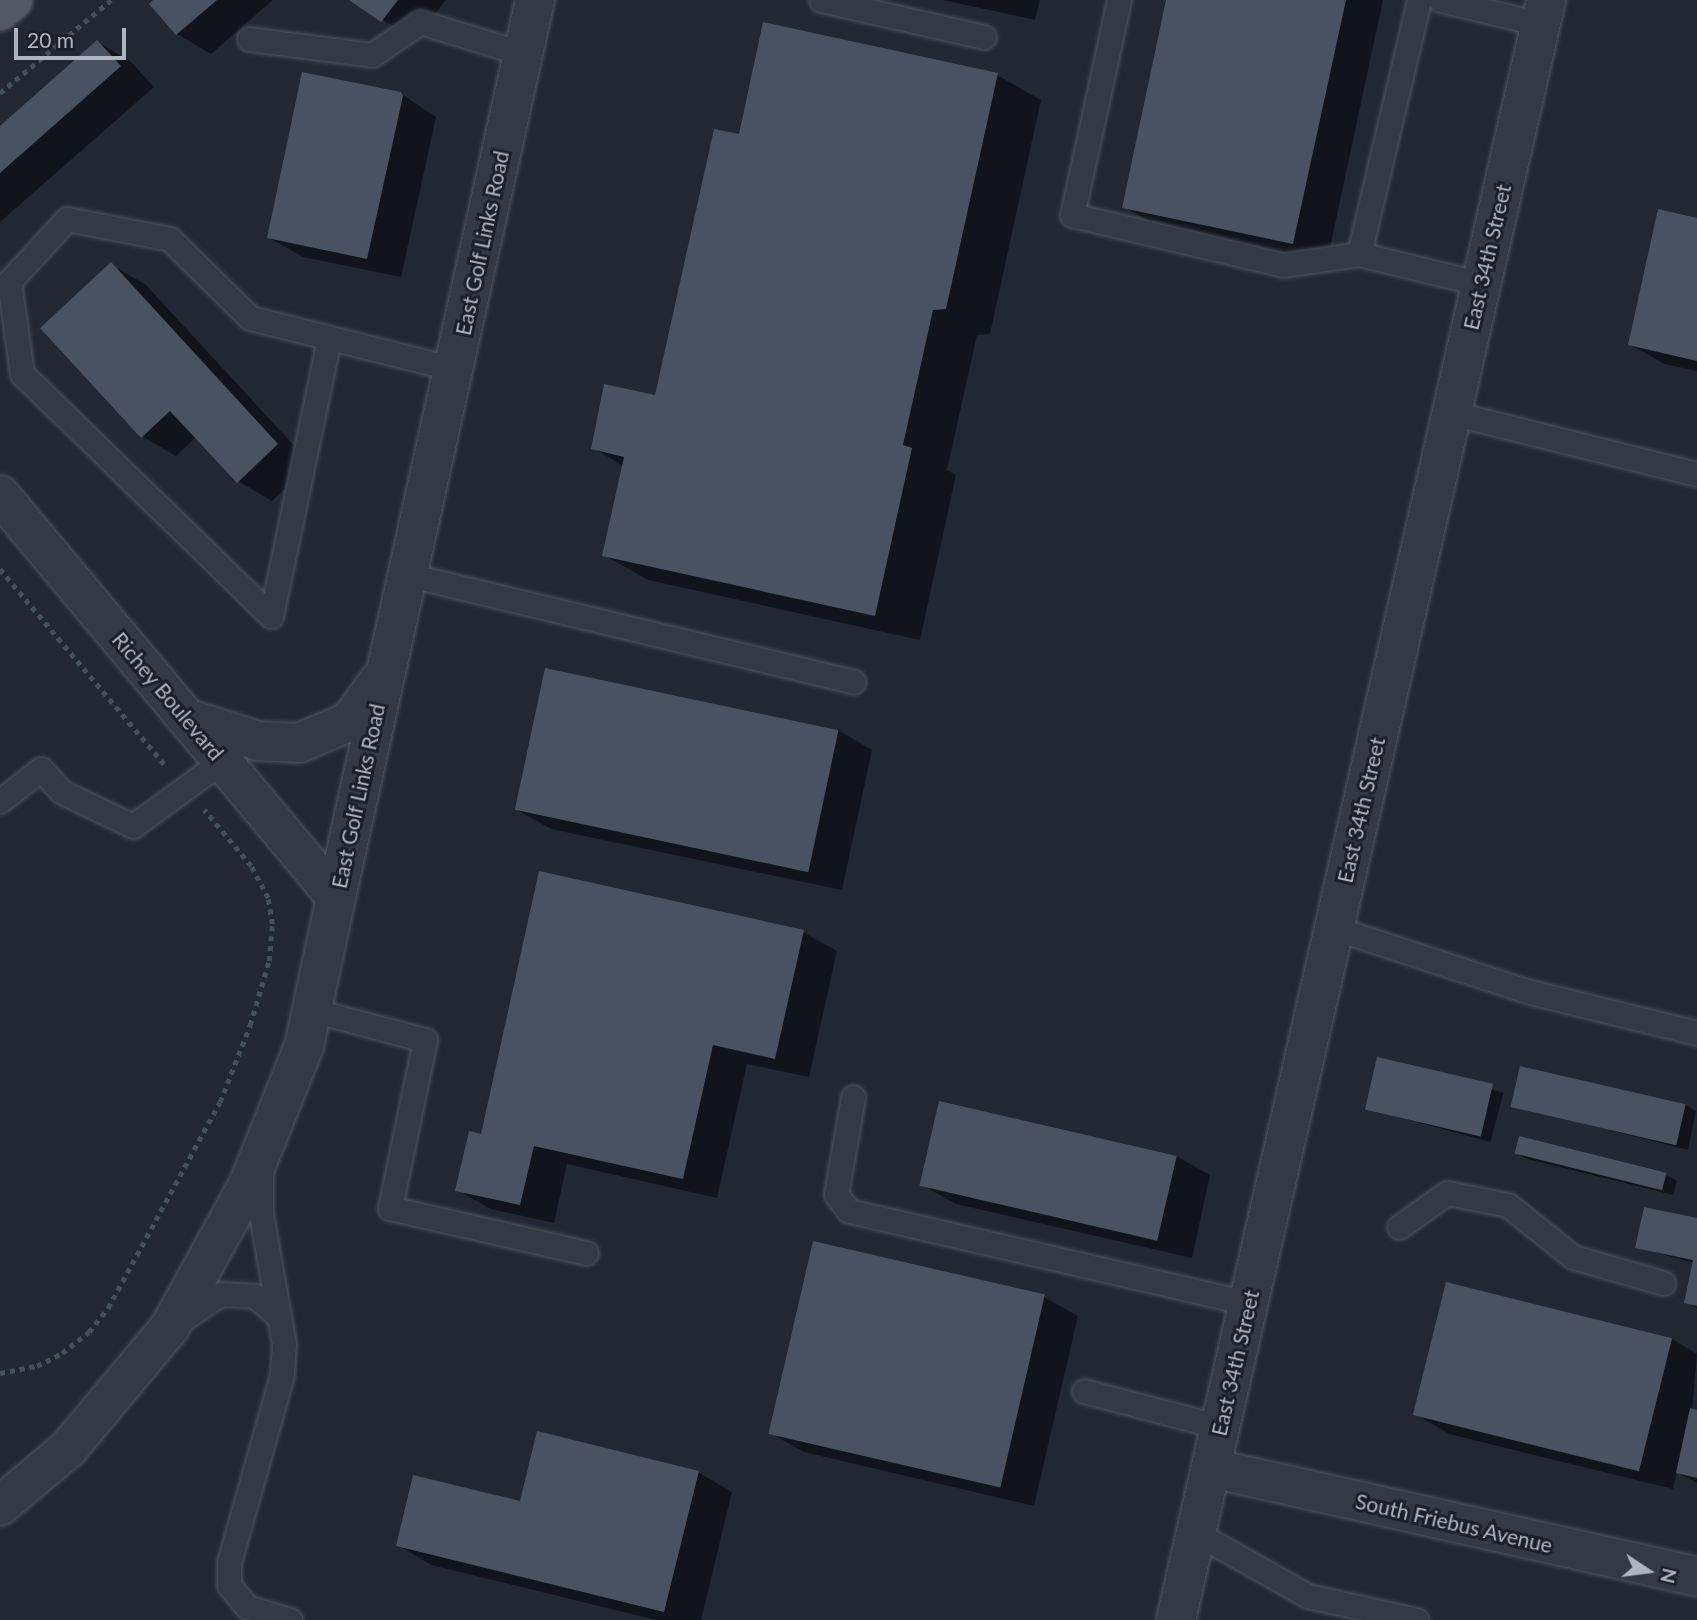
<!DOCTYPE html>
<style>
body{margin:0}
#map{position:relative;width:1697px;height:1620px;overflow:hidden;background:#212834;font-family:Lato,sans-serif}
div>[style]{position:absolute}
.shadow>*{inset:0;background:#0007;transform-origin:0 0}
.building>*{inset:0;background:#495260;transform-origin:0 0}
.path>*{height:4.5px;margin-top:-2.25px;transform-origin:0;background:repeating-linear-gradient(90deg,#425255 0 5px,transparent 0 10px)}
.roads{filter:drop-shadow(0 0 2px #4f5560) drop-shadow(0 0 2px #4f5560)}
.service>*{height:23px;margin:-11.5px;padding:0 11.5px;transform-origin:11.5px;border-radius:11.5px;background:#343a45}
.minor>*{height:38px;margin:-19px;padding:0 19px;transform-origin:19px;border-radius:19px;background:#343a45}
.tertiary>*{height:38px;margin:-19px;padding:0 19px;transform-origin:19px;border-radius:19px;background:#343a45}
.primary>*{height:38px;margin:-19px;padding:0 19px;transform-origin:19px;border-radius:19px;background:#525965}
span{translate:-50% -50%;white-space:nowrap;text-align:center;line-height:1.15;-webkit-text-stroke:6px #1a2029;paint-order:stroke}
.street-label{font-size:21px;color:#aeb5c2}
.north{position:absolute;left:1613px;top:1536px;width:70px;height:70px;-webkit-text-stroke:5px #1a2029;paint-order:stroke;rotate:103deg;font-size:19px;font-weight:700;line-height:28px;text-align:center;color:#aeb5c2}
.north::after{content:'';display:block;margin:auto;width:24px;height:32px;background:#aeb5c2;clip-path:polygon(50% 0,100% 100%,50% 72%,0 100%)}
.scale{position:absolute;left:14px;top:28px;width:112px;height:32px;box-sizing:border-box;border:4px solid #aeb5c2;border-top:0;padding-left:9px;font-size:21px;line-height:24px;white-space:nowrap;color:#aeb5c2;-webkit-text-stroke:5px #1a2029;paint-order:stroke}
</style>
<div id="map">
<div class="shadow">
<i style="clip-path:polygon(156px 0,273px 0,211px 54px,177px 34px)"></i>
<i style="clip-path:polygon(352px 0,446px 0,415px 40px)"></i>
<i style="clip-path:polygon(943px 0,1040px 0,1035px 20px)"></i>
<i style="clip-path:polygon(1168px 0,1383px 0,1327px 262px,1158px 226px,1124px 207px)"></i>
<i style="clip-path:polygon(98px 42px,131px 62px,154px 87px,0 222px,0 128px)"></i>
<i style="clip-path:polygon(997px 75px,1041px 100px,990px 334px,977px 335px,947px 470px,956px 475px,920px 640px,648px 580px,604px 555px,623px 466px,593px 448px,656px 397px,740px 136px)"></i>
<i style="clip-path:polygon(400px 93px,436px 117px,401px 277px,303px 257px,269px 238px)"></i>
<i style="clip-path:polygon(1697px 219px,1697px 371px,1664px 364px,1630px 344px)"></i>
<i style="clip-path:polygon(111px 265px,145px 284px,311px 464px,272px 501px,238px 481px,196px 437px,176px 456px,142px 436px)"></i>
<i style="clip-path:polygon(838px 730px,872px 750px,842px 890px,551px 829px,517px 810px)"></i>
<i style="clip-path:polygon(803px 932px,837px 951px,809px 1077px,747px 1064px,717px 1198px,567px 1164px,554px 1223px,491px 1209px,457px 1190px,482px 1136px)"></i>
<i style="left:1378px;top:1059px;width:130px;height:51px;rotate:15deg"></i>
<i style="clip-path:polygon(1685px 1104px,1696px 1111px,1688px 1150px,1514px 1106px)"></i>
<i style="clip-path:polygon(1520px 1138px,1666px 1175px,1677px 1181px,1673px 1195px,1527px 1159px,1517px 1153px)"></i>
<i style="clip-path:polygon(1176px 1156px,1210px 1175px,1192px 1258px,956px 1204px,922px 1185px)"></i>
<i style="clip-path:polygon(1697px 1220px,1697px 1308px,1686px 1302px,1694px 1263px,1637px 1247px)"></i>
<i style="clip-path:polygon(1044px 1297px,1078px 1316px,1034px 1506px,804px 1452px,770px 1433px)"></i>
<i style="clip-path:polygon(1672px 1339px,1697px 1354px,1692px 1410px,1697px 1411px,1697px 1483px,1677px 1472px,1673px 1489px,1449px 1434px,1415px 1414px)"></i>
<i style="clip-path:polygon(698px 1472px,732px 1492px,701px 1620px,656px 1620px,431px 1565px,398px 1545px,521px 1503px)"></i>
</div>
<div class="building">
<i style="clip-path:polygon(153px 0,217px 0,176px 35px,149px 4px)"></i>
<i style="clip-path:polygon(349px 0,398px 0,381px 22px)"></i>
<i style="clip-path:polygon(1166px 0,1346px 0,1293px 244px,1122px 208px)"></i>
<i style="clip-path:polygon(763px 22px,998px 73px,946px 309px,933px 310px,903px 445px,912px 448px,875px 616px,602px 556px,624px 457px,591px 449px,604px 384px,655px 395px,714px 129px,739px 134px)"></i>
<i style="clip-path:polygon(97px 40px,121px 66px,0 173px,0 126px)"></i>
<i style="clip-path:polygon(302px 72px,401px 92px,403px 96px,367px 259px,267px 238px)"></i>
<i style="clip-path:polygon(1658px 209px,1697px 218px,1697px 361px,1628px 345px)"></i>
<i style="clip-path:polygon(111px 262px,278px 444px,237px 483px,170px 411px,141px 438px,40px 328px)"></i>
<i style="left:545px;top:668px;width:300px;height:145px;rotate:12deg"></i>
<i style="clip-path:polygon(539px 871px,804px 930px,775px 1059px,713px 1045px,683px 1179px,534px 1146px,520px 1205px,455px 1191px,469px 1131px,481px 1134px)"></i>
<i style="left:1377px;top:1057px;width:119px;height:54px;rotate:13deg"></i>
<i style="left:1520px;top:1066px;width:170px;height:42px;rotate:13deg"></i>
<i style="left:939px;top:1101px;width:244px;height:87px;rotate:13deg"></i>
<i style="left:1519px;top:1136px;width:152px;height:18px;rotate:14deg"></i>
<i style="clip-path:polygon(1644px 1207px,1697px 1218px,1697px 1306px,1684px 1303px,1693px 1260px,1635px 1248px)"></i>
<i style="left:813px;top:1241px;width:238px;height:198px;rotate:13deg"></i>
<i style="left:1446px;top:1282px;width:233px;height:137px;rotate:14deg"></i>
<i style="clip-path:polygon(1690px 1408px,1697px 1410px,1697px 1478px,1676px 1473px)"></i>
<i style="clip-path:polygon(537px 1431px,699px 1471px,664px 1612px,396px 1546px,413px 1475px,520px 1501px)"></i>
</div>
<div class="path">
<i style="left:0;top:93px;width:145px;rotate:-40deg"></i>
<i style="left:0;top:569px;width:258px;rotate:49.9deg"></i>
<i style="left:0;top:1373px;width:38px;rotate:-11deg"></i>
<i style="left:37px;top:1366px;width:28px;rotate:-27deg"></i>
<i style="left:62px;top:1353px;width:34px;rotate:-38deg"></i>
<i style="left:89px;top:1332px;width:31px;rotate:-52deg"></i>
<i style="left:108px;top:1308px;width:234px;rotate:-61.5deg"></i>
<i style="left:220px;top:1102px;width:83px;rotate:-68.7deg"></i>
<i style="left:250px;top:1025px;width:67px;rotate:-73.5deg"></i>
<i style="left:269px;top:961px;width:37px;rotate:-85deg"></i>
<i style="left:272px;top:924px;width:26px;rotate:-99deg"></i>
<i style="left:268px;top:898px;width:36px;rotate:-118deg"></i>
<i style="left:251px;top:866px;width:73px;rotate:-130deg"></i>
</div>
<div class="roads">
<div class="service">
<i style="left:821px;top:0;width:167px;rotate:12.8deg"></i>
<i style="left:1119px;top:0;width:220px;rotate:102.3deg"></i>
<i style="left:1072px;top:215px;width:217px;rotate:13.3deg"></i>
<i style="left:1283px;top:265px;width:77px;rotate:-8.2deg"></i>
<i style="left:1359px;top:254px;width:127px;rotate:13.7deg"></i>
<i style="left:1440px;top:0;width:104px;rotate:13.4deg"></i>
<i style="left:249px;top:39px;width:124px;rotate:7.4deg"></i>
<i style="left:372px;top:55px;width:58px;rotate:-34.5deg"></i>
<i style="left:420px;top:22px;width:109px;rotate:17.1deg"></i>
<i style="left:1359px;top:254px;width:261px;rotate:-76.7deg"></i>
<i style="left:329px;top:339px;width:283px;rotate:101.8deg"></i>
<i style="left:271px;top:616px;width:347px;rotate:-135.8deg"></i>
<i style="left:22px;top:374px;width:93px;rotate:-98deg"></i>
<i style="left:9px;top:282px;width:86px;rotate:-47.4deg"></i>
<i style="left:67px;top:219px;width:105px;rotate:11deg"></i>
<i style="left:170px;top:239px;width:112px;rotate:44.6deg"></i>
<i style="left:250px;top:318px;width:211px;rotate:14deg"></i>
<i style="left:1452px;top:413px;width:252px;rotate:14deg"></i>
<i style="left:409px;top:575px;width:457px;rotate:13.5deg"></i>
<i style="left:0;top:801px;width:52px;rotate:-38deg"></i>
<i style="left:41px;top:769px;width:31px;rotate:48deg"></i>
<i style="left:62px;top:792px;width:79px;rotate:25.6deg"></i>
<i style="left:133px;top:826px;width:110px;rotate:-36.1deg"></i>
<i style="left:1334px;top:928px;width:206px;rotate:18.1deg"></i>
<i style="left:1530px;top:992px;width:172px;rotate:13.8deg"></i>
<i style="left:312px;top:1010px;width:117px;rotate:14.9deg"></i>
<i style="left:425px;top:1040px;width:172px;rotate:101.8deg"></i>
<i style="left:390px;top:1208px;width:201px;rotate:12.9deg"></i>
<i style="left:853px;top:1097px;width:98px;rotate:99.9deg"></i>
<i style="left:836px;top:1194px;width:21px;rotate:53deg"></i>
<i style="left:849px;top:1211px;width:410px;rotate:13deg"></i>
<i style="left:261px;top:1171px;width:43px;rotate:90deg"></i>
<i style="left:261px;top:1214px;width:132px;rotate:80deg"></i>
<i style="left:284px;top:1344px;width:31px;rotate:94deg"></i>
<i style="left:282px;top:1375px;width:194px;rotate:105.8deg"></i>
<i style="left:229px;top:1562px;width:23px;rotate:90deg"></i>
<i style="left:229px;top:1585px;width:28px;rotate:51deg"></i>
<i style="left:247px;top:1607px;width:45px;rotate:16.8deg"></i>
<i style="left:1399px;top:1227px;width:59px;rotate:-35.3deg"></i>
<i style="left:1447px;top:1193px;width:62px;rotate:11.1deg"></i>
<i style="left:1508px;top:1205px;width:83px;rotate:38.7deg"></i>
<i style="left:1573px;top:1257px;width:94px;rotate:16.1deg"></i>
<i style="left:180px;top:1321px;width:48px;rotate:-34deg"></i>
<i style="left:220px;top:1294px;width:35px;rotate:3deg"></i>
<i style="left:255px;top:1296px;width:29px;rotate:41deg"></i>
<i style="left:1084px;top:1391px;width:141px;rotate:14.8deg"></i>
<i style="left:1196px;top:1533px;width:129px;rotate:29.4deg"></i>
<i style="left:1308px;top:1596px;width:111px;rotate:12.5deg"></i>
</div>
<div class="minor">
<i style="left:186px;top:718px;width:76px;rotate:17.7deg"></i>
<i style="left:258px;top:741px;width:41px;rotate:2.8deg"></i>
<i style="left:299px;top:743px;width:54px;rotate:-22.8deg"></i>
<i style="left:349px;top:722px;width:51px;rotate:-53.8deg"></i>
<i style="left:336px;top:897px;width:919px;rotate:-77.49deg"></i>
<i style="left:1211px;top:1468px;width:498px;rotate:12.6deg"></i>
</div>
<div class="tertiary">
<i style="left:0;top:495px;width:524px;rotate:50.11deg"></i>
<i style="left:336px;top:897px;width:152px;rotate:102.1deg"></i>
<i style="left:304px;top:1046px;width:150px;rotate:111.9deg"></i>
<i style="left:248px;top:1185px;width:162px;rotate:118.8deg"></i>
<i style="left:170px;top:1327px;width:158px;rotate:129.9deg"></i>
<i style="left:69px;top:1448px;width:90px;rotate:140deg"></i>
<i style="left:1176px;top:1620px;width:1662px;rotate:-77.13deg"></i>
</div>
<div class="primary">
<i style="left:0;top:11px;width:17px;rotate:-40deg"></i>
</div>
</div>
<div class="street-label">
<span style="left:482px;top:243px;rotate:-78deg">East Golf Links Road</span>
<span style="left:1487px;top:257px;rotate:-77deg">East 34th Street</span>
<span style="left:168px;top:696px;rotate:50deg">Richey Boulevard</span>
<span style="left:358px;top:796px;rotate:-78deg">East Golf Links Road</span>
<span style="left:1361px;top:810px;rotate:-77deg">East 34th Street</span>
<span style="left:1235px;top:1363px;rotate:-77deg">East 34th Street</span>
<span style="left:1454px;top:1523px;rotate:13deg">South Friebus Avenue</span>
</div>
<div class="north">N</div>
<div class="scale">20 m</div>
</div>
